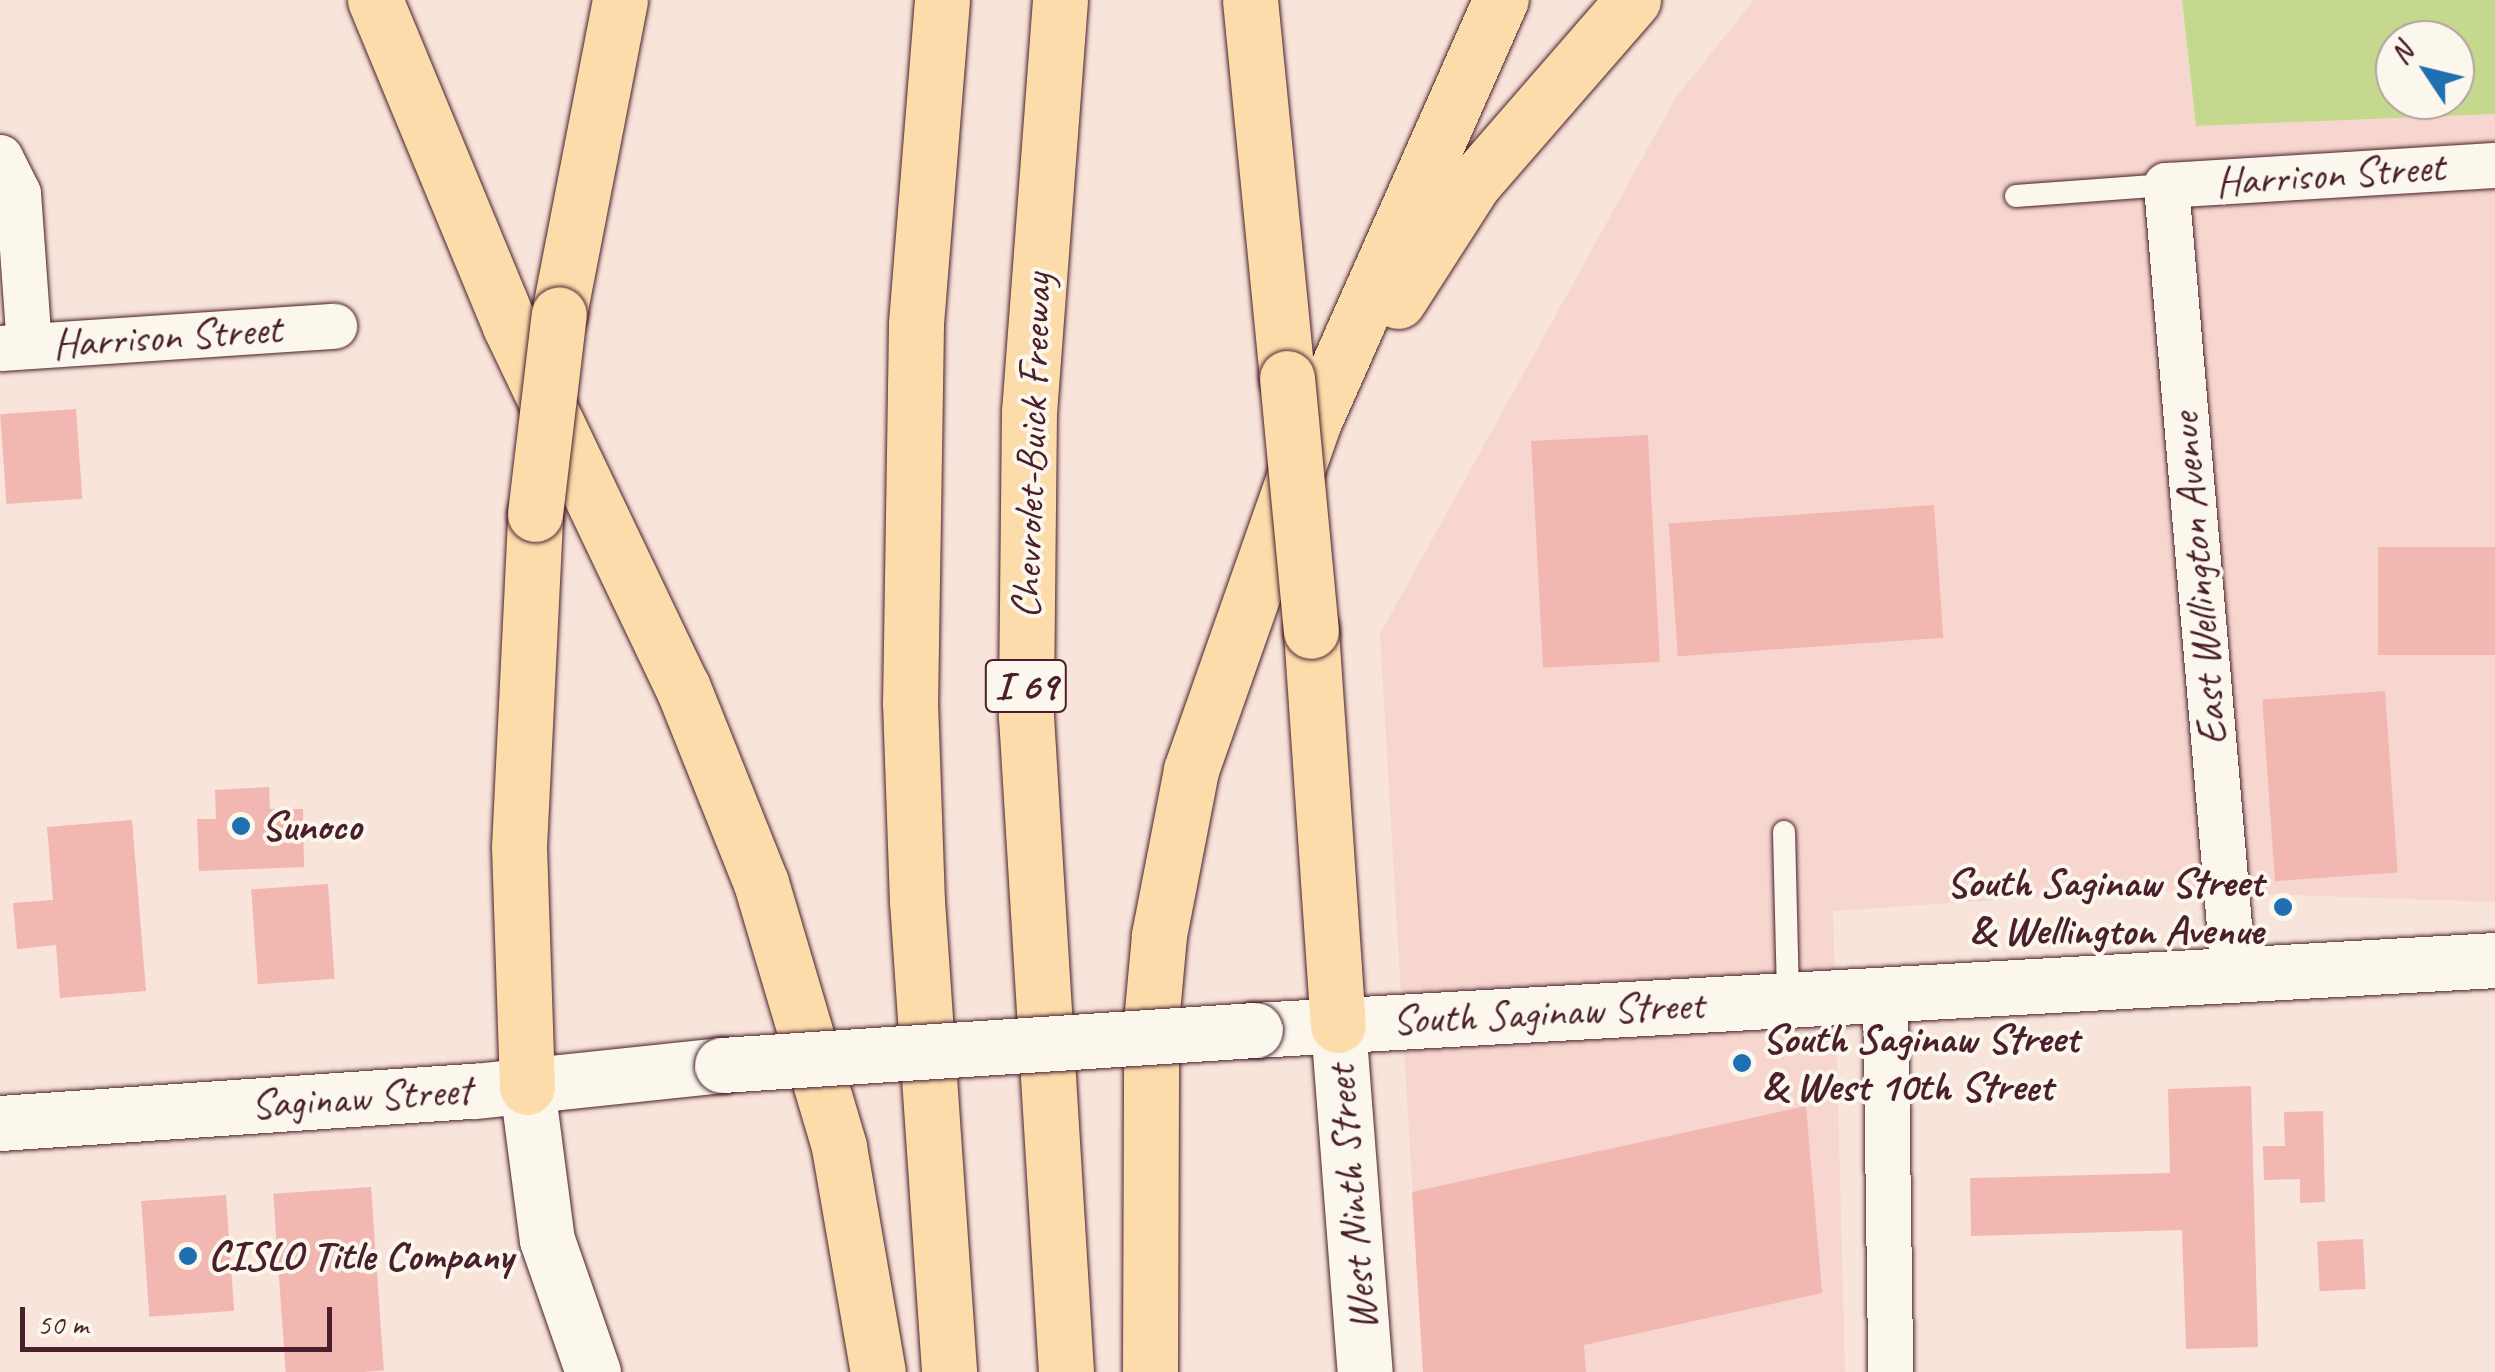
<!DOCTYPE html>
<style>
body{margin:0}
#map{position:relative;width:2495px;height:1372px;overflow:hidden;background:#f8e4da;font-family:Caveat,sans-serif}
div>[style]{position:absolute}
.built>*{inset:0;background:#f6d6ce}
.green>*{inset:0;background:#c4d98e}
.building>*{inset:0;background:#f2b7b1;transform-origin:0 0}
.roads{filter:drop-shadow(0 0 2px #4a1f2b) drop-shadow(0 0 2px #4a1f2b)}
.service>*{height:22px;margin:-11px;padding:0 11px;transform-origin:11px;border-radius:11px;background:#fbf7ec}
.minor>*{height:45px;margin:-22.5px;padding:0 22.5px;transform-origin:22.5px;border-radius:22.5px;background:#fbf7ec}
.secondary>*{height:55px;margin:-27.5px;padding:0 27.5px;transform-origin:27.5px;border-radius:27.5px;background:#fbf7ec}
.motorway>*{height:55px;margin:-27.5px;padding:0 27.5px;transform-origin:27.5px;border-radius:27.5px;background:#fddcac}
.bridges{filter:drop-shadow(0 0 2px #4a1f2b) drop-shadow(0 0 2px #4a1f2b)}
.secondary-bridge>*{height:55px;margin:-27.5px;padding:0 27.5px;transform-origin:27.5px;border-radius:27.5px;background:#fbf7ec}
.motorway-bridge>*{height:55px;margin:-27.5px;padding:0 27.5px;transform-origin:27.5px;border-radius:27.5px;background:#fddcac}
.dots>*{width:28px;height:28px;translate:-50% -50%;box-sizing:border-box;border:5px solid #fbf7ec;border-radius:50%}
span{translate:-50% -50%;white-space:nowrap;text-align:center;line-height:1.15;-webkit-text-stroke:8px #fbf7ec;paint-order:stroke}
.shield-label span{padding:2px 8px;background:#fbf7ec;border:2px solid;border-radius:8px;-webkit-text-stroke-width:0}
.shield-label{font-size:40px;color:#4a1f2b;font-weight:700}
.street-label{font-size:42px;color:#4a1f2b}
.poi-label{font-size:42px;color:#4a1f2b;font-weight:700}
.left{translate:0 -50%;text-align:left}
.right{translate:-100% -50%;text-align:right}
.north{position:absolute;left:2375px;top:20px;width:100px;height:100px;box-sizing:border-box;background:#fbf7ec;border:2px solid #b4a19f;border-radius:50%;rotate:305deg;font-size:28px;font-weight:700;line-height:40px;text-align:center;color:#4a1f2b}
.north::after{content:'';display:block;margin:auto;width:35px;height:45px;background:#1f6fb2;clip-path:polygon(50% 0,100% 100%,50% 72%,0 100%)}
.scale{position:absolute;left:20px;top:1307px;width:312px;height:45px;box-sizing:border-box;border:5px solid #4a1f2b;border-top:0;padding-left:12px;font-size:30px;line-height:35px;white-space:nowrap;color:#4a1f2b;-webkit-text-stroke:8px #fbf7ec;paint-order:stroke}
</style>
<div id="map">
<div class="built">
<i style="clip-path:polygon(1754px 0,2182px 0,2196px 126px,2495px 114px,2495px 902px,2144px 890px,1833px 911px,1845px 1372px,1423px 1372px,1380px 634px,1676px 97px)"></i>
</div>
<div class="green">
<i style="clip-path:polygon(evenodd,2182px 0,2495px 0,2495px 114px,2196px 126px,2182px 0,2395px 40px,2455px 40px,2455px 100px,2395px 100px,2395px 40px)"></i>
</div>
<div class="building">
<i style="left:76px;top:409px;width:90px;height:76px;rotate:86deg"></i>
<i style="left:1648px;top:435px;width:227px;height:117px;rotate:87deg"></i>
<i style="left:1934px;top:505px;width:133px;height:266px;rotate:86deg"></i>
<i style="left:2495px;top:547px;width:108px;height:117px;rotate:90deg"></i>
<i style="left:2385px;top:691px;width:182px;height:123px;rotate:86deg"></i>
<i style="clip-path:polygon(269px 787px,270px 809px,303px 809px,304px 867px,199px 871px,197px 819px,216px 819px,215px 790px)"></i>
<i style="clip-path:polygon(132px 820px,146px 991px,60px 998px,56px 945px,17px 949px,13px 903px,53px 900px,47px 827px)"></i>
<i style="left:328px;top:884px;width:95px;height:77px;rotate:86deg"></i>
<i style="clip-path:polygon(2251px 1086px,2258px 1347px,2186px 1349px,2182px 1230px,1971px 1236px,1970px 1178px,2170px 1173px,2168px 1089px)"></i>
<i style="clip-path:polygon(1806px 1106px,1822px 1293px,1584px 1345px,1586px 1372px,1423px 1372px,1412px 1192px)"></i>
<i style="clip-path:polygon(2323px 1111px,2325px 1202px,2300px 1203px,2300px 1179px,2264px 1180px,2263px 1146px,2285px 1146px,2284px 1112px)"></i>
<i style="left:371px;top:1187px;width:184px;height:98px;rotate:86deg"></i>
<i style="left:226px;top:1195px;width:116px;height:85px;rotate:86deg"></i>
<i style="left:2363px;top:1239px;width:50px;height:46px;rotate:87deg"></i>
</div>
<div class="roads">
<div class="service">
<i style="left:2016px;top:196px;width:150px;rotate:-4.2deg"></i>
<i style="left:1784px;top:832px;width:168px;rotate:88.6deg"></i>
</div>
<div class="minor">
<i style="left:0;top:157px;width:40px;rotate:63.4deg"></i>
<i style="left:18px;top:193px;width:153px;rotate:85.9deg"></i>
<i style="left:0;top:348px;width:335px;rotate:-3.8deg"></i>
<i style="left:2233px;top:972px;width:790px;rotate:-94.87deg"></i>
<i style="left:2166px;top:185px;width:330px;rotate:-3.5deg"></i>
<i style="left:1885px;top:994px;width:378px;rotate:89.2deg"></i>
</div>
<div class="secondary">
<i style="left:1338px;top:1025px;width:348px;rotate:85.6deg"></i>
<i style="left:1255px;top:1030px;width:1242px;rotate:-3.23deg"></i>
<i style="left:527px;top:1087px;width:154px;rotate:82.6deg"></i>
<i style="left:547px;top:1240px;width:140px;rotate:70.8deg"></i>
<i style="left:0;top:1123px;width:476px;rotate:-3.9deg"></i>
<i style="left:475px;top:1091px;width:248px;rotate:-6deg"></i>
</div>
<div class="motorway">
<i style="left:375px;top:0;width:353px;rotate:67.5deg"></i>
<i style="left:510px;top:326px;width:401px;rotate:64.5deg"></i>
<i style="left:683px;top:688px;width:210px;rotate:68.2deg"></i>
<i style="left:761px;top:883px;width:275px;rotate:73.5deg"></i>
<i style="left:839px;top:1147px;width:228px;rotate:80.2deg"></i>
<i style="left:942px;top:0;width:326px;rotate:94.6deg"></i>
<i style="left:916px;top:325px;width:377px;rotate:90.9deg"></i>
<i style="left:910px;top:702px;width:199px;rotate:88deg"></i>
<i style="left:917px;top:901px;width:472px;rotate:86.1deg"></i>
<i style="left:1060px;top:0;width:412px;rotate:94.3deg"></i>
<i style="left:1029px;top:411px;width:305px;rotate:90.6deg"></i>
<i style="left:1026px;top:716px;width:657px;rotate:86.51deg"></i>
<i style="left:1250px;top:0;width:380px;rotate:84.4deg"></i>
<i style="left:1398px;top:301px;width:139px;rotate:-57.3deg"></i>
<i style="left:1473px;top:184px;width:244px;rotate:-49deg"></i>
<i style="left:559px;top:314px;width:320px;rotate:-79deg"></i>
<i style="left:1311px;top:631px;width:395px;rotate:86.1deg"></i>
<i style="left:527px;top:1087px;width:240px;rotate:-91.9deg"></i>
<i style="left:519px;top:847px;width:333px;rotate:-87.2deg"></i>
<i style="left:1150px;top:1372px;width:350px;rotate:-89.8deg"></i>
<i style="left:1151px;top:1022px;width:87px;rotate:-84.7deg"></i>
<i style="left:1159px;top:935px;width:168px;rotate:-79deg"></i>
<i style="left:1191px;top:770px;width:370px;rotate:-70.6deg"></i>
<i style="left:1314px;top:421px;width:461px;rotate:-66.1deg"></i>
</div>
</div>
<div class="bridges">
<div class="secondary-bridge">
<i style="left:722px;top:1065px;width:534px;rotate:-3.76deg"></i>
</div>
<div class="motorway-bridge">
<i style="left:1287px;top:378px;width:254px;rotate:84.6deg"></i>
<i style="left:535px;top:514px;width:201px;rotate:-83.2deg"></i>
</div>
</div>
<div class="dots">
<i style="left:241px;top:826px;background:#1f6fb2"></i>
<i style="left:2283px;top:907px;background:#1f6fb2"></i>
<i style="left:1742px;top:1063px;background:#1f6fb2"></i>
<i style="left:188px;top:1256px;background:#1f6fb2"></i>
</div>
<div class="shield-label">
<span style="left:1026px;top:686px">I 69</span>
</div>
<div class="street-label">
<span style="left:2330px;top:175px;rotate:-4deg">Harrison Street</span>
<span style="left:167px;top:337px;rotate:-4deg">Harrison Street</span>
<span style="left:1032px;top:446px;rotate:-88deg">Chevrolet-Buick Freeway</span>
<span style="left:2199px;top:579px;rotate:-95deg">East Wellington Avenue</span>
<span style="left:1548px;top:1013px;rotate:-3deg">South Saginaw Street</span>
<span style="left:361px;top:1098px;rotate:-4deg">Saginaw Street</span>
<span style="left:1352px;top:1198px;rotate:-95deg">West Ninth Street</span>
</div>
<div class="poi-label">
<span class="left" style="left:261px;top:826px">Sunoco</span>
<span class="right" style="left:2263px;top:907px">South Saginaw Street<br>&amp; Wellington Avenue</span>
<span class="left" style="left:1762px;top:1063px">South Saginaw Street<br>&amp; West 10th Street</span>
<span class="left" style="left:208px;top:1256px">CISLO Title Company</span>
</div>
<div class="north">N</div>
<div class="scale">50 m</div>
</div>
